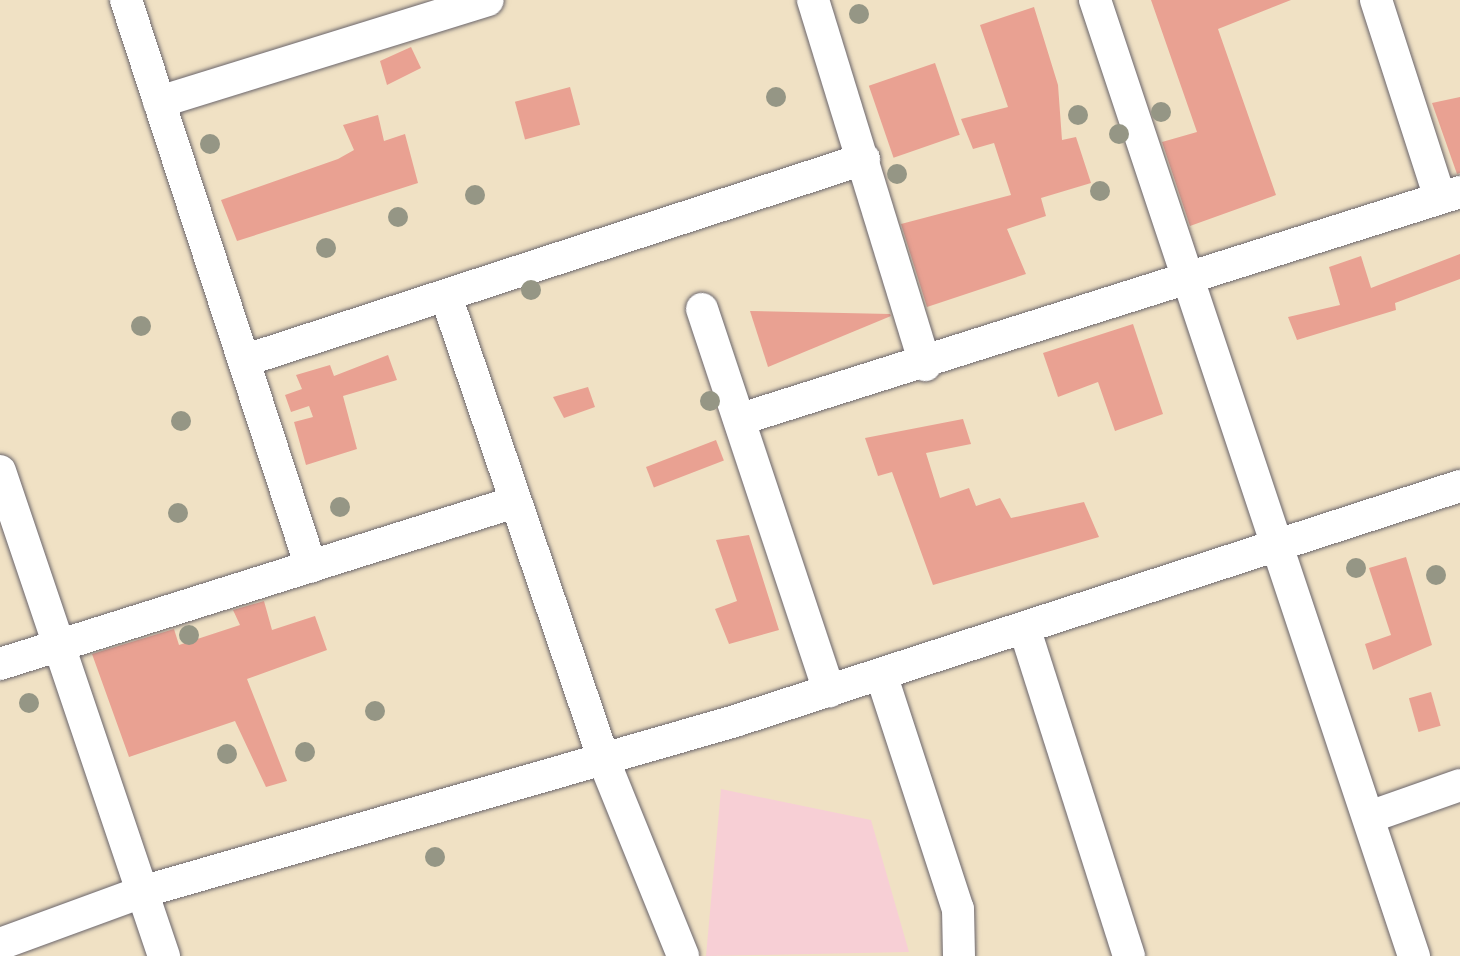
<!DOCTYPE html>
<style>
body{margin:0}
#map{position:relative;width:1460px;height:956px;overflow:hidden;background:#f0e1c4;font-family:"Balsamiq Sans",sans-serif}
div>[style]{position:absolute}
.built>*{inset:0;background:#f7cfd5}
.building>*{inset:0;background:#e9a192;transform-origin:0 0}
.roads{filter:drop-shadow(0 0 2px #6a656b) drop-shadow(0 0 2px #6a656b)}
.minor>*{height:32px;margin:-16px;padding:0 16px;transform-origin:16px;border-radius:16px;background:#fff}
.trees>*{width:20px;height:20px;margin:-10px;border-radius:50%;background:#959685}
span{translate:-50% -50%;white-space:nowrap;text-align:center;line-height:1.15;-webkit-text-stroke:5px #f6f6f2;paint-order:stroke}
</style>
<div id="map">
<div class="built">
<i style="clip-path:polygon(721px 789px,871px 820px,909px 952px,706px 956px)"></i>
</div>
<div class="building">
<i style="clip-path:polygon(1151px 0,1291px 0,1218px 29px,1276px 195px,1190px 226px,1162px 142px,1197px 132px)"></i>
<i style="clip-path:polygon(1034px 7px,1058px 85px,1062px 140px,1076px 137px,1091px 183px,1041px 198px,1046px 216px,1007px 229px,1026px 274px,927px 307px,901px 224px,1011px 195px,994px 143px,973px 149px,961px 119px,1008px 107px,980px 25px)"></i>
<i style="clip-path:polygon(411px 47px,421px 68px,387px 85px,380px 61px)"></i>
<i style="left:935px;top:63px;width:76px;height:70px;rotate:71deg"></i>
<i style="left:570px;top:87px;width:39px;height:57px;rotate:75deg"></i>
<i style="clip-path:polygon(1460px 97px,1460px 173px,1457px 174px,1432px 103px)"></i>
<i style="clip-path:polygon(378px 115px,384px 141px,405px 134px,418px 183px,237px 241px,221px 200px,338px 159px,354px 150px,343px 125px)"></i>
<i style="clip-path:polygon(1460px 254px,1460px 279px,1395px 303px,1396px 310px,1297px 340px,1288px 317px,1340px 305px,1329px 267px,1361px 256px,1371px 288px)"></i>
<i style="clip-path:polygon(750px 311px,890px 314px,891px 316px,768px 367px)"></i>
<i style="clip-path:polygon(1133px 324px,1163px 414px,1115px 431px,1098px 382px,1058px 397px,1043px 353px)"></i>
<i style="clip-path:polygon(388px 355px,397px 380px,343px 396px,357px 449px,306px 465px,294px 422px,313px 417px,309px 406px,291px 412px,285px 395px,302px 389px,296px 375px,330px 365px,334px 376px)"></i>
<i style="clip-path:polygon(588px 387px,595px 407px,564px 418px,553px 397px)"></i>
<i style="clip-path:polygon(963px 419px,971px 444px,926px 453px,940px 498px,969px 488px,976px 506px,1000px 498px,1011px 518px,1084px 502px,1099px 537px,933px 585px,892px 472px,878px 476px,865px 438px)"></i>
<i style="left:716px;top:440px;width:22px;height:75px;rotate:69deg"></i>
<i style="clip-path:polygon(749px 535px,779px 630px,729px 644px,715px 609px,737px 601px,716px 540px)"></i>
<i style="clip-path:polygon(1406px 557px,1432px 645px,1373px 670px,1365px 644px,1391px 635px,1369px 568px)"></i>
<i style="clip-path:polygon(264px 601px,272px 630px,315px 616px,327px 650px,247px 679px,287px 781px,266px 787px,235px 721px,129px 757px,92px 654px,174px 629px,179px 645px,240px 625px,233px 610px)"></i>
<i style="left:1431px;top:692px;width:35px;height:23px;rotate:74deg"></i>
</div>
<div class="roads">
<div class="minor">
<i style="left:126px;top:0;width:596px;rotate:71.93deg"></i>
<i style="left:813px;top:0;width:382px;rotate:72.9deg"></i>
<i style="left:1095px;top:0;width:1008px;rotate:71.55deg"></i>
<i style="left:1376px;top:0;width:208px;rotate:72.1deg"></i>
<i style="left:159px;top:102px;width:344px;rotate:-17.2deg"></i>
<i style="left:446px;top:296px;width:491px;rotate:71.2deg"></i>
<i style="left:604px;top:761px;width:210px;rotate:67.9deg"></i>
<i style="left:702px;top:309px;width:403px;rotate:71.6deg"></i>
<i style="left:246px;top:360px;width:650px;rotate:-18.02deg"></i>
<i style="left:741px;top:419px;width:754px;rotate:-17.52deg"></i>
<i style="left:0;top:471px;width:512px;rotate:71.32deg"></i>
<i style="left:1025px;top:630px;width:342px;rotate:72.3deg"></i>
<i style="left:0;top:664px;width:540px;rotate:-17.46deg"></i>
<i style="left:881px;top:674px;width:247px;rotate:71.9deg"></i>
<i style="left:958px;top:909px;width:47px;rotate:88.8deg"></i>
<i style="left:1372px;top:816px;width:93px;rotate:-19.4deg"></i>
<i style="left:0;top:944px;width:154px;rotate:-20.1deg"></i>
<i style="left:145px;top:891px;width:614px;rotate:-16.07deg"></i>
<i style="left:735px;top:721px;width:762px;rotate:-17.96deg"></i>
</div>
</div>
<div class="trees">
<i style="left:859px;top:14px"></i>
<i style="left:776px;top:97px"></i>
<i style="left:1161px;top:112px"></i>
<i style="left:1078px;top:115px"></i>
<i style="left:1119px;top:134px"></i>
<i style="left:210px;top:144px"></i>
<i style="left:897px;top:174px"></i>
<i style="left:1100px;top:191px"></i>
<i style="left:475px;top:195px"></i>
<i style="left:398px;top:217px"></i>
<i style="left:326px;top:248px"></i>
<i style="left:531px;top:290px"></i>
<i style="left:141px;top:326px"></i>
<i style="left:710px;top:401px"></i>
<i style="left:181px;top:421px"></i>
<i style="left:340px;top:507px"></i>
<i style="left:178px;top:513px"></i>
<i style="left:1356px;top:568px"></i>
<i style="left:1436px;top:575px"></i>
<i style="left:189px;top:635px"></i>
<i style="left:29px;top:703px"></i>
<i style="left:375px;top:711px"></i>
<i style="left:305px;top:752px"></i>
<i style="left:227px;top:754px"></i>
<i style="left:435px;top:857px"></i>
</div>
</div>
